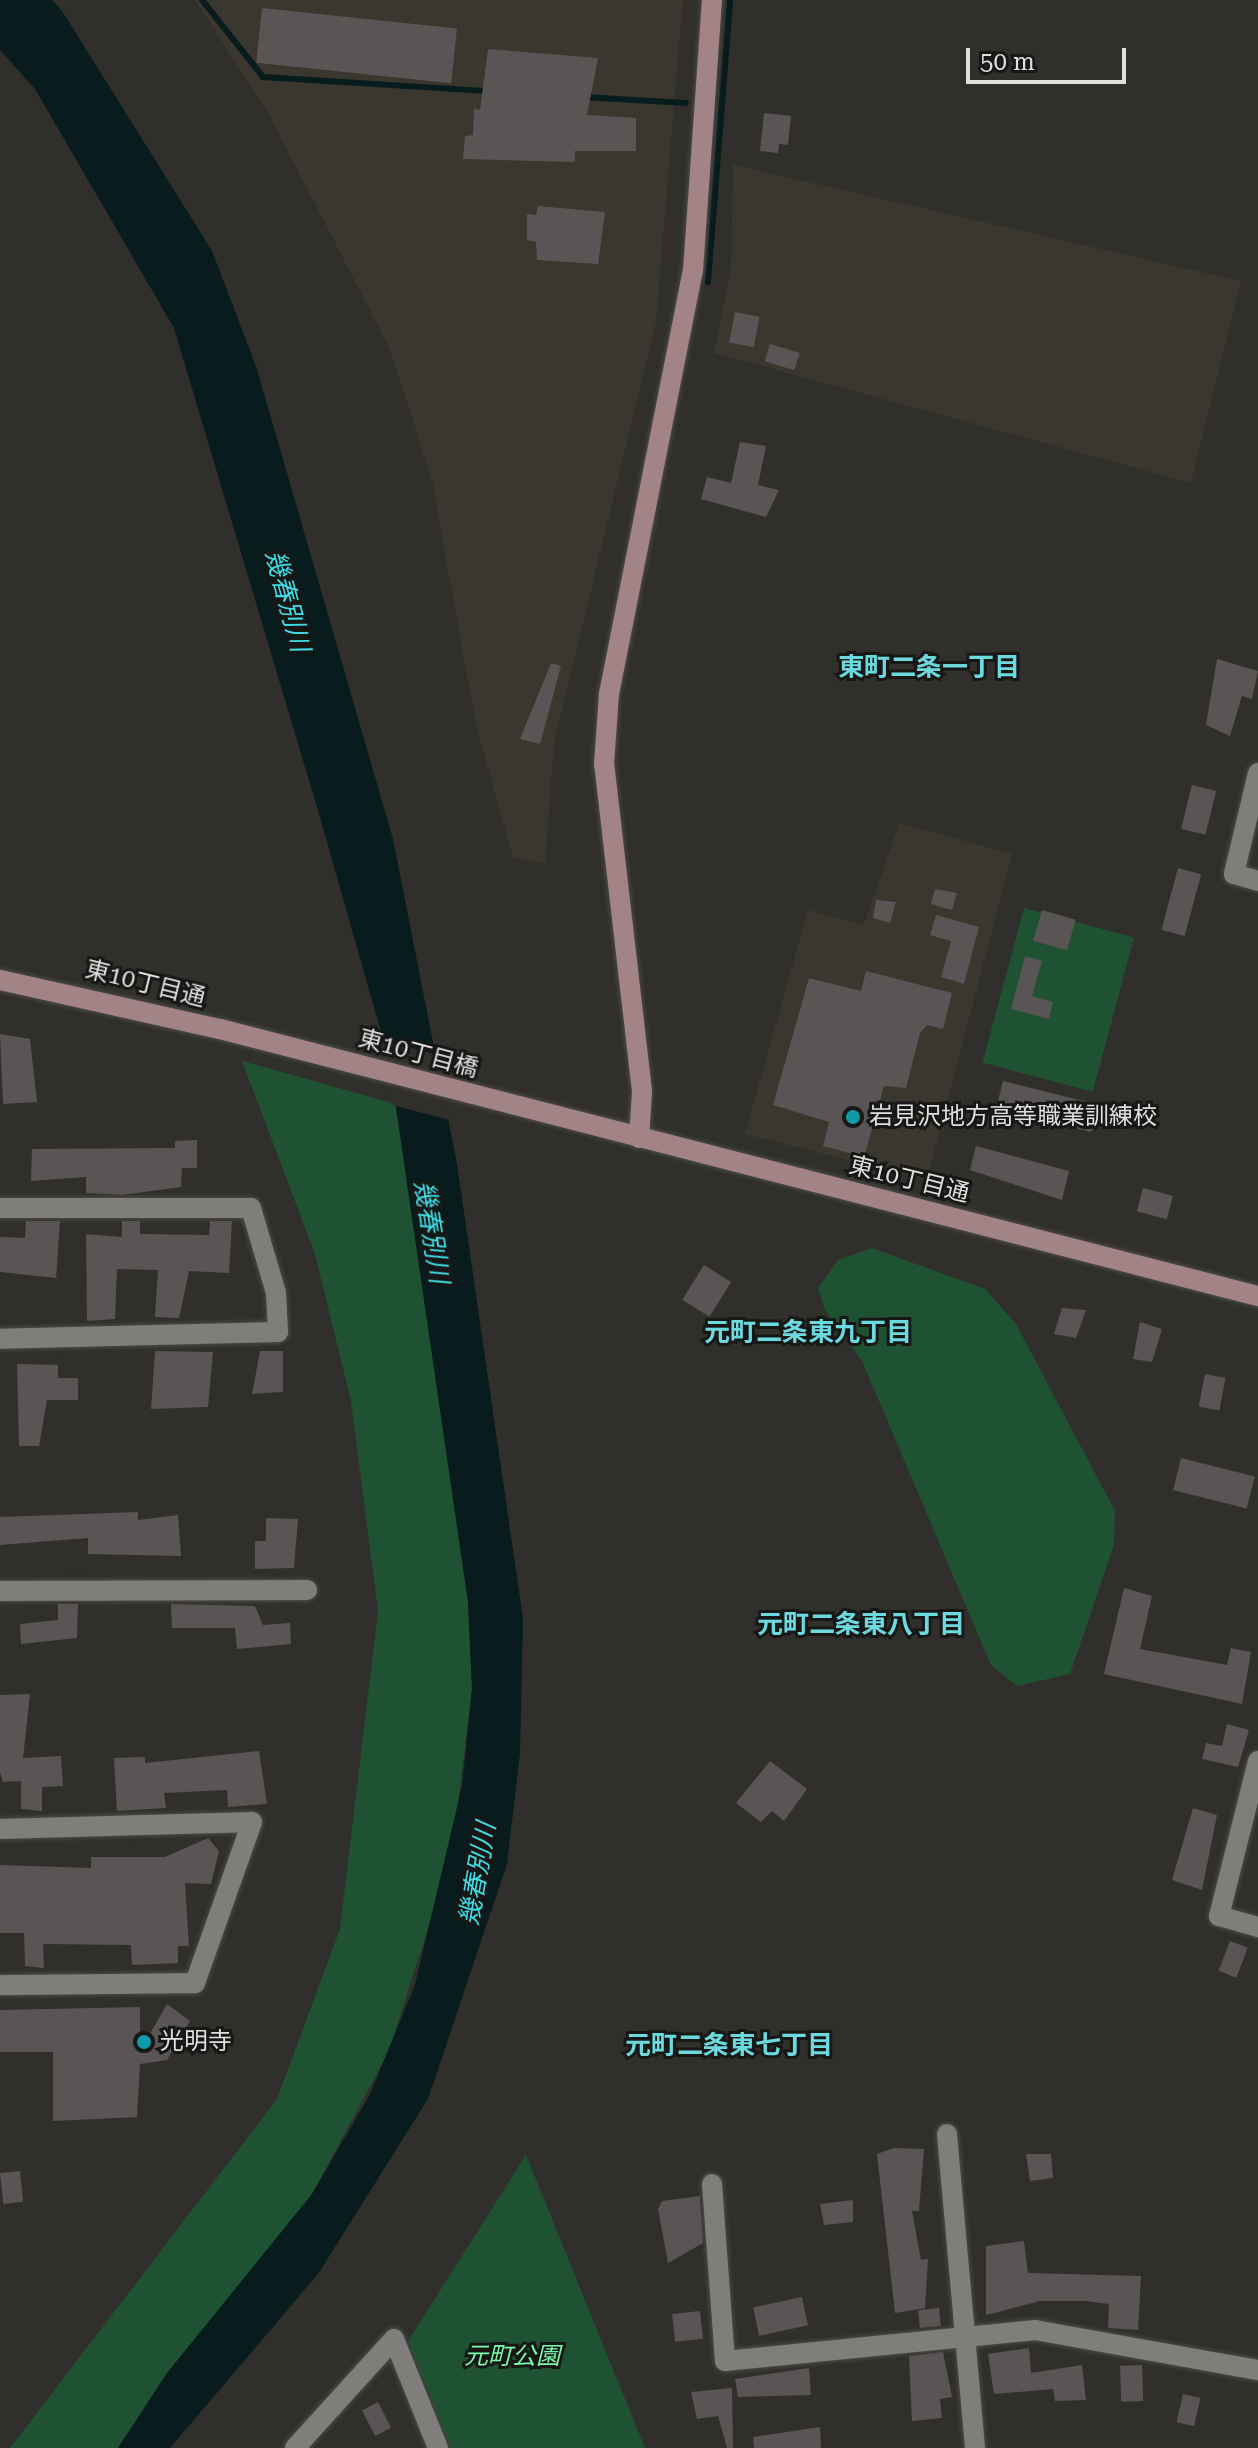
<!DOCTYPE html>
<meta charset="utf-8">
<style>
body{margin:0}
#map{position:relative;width:1258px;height:2448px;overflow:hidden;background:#302f2c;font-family:"Roboto Serif","Noto Sans JP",serif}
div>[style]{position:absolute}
.built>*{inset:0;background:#39372e}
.green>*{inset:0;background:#1f5233;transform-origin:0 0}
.water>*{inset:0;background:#081b1d}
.pier>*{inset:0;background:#302f2c}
.stream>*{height:6px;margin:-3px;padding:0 3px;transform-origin:3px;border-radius:3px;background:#081b1d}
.building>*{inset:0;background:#595554;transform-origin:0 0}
.roads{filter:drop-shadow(0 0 2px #4c4b48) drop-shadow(0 0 2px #4c4b48)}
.street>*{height:20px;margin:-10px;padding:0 10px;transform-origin:10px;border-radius:10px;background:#7f7e7a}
.secondary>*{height:20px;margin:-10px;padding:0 10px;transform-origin:10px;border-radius:10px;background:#a38486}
.dots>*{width:22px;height:22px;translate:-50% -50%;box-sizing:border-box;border:4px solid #171716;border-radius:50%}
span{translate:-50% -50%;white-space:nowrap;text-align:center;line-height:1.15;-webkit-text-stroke:6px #171716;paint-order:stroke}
.street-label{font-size:24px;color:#dfdfdd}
.poi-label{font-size:24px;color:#dfdfdd}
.left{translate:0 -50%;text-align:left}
.park-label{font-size:24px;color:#7bf9aa;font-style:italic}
.water-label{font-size:26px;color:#3edde6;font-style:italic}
.neighbourhood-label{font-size:26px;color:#6cd9de;font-weight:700}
.scale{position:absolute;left:966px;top:48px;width:160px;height:36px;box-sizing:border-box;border:4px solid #dfdfdd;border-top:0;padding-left:10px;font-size:24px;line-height:28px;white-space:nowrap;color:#dfdfdd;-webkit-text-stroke:6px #171716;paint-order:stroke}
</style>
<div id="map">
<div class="built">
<i style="clip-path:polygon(195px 0,683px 0,656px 322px,554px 743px,545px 863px,513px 858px,476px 725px,432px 480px,390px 349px,266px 109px)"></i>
<i style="clip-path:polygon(733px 165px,1241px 281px,1191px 483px,714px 353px,731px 268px)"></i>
<i style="clip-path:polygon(899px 823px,1012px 854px,927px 1180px,745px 1134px,808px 910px,864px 925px)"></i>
</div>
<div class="green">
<i style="left:1024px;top:908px;width:114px;height:160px;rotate:15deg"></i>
<i style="clip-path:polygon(242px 1061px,396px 1104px,468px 1602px,472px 1689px,452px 1853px,389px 2051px,312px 2194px,278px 2240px,167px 2373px,118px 2448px,10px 2448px,277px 2099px,340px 1929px,378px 1611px,351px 1401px,315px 1254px)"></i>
<i style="clip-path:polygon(872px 1248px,985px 1289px,1016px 1324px,1115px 1511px,1114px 1545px,1070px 1674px,1017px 1686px,991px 1665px,862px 1361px,825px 1310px,818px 1288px,838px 1260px)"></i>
<i style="clip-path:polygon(526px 2155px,645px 2448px,451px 2448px,408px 2341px)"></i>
</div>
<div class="water">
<i style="clip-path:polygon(0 0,52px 0,62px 11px,212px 251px,256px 366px,393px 839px,457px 1164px,523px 1619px,520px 1753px,507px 1864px,428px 2099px,318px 2274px,170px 2448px,118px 2448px,167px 2373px,312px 2194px,370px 2094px,415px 1985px,462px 1786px,472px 1689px,468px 1602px,389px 1060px,319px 814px,174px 328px,35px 89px,0 50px)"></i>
</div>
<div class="pier">
<i style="clip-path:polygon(379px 1039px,434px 1054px,450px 1120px,392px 1105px)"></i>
</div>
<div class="stream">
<i style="left:202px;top:0;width:98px;rotate:51.6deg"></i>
<i style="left:263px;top:77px;width:225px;rotate:3.6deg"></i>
<i style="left:583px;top:97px;width:103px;rotate:3.3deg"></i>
<i style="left:708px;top:282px;width:283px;rotate:-85.5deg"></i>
</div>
<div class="building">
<i style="left:262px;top:8px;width:196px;height:55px;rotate:6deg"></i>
<i style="clip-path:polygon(488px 49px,598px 58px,587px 115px,636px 118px,636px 151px,575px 151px,575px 162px,463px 159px,465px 136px,473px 135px,474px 109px,480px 110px)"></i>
<i style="clip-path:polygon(764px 113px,791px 116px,788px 145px,779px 144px,778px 153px,760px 151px)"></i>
<i style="clip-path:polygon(538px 206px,605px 212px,598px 264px,537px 260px,536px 242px,527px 240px,527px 214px,536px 215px)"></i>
<i style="left:735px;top:312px;width:25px;height:31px;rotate:11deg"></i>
<i style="left:770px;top:344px;width:31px;height:18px;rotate:17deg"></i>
<i style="clip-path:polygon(740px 442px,766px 446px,758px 485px,779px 490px,766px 517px,701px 499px,707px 477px,731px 483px)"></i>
<i style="clip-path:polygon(1217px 659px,1258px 671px,1252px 699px,1242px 696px,1230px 736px,1206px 725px)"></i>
<i style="clip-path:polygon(551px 663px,561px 666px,540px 744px,520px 739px)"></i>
<i style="left:1192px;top:785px;width:25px;height:45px;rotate:14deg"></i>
<i style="left:1178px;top:868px;width:24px;height:64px;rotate:15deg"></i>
<i style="clip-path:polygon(935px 889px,957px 893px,952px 910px,931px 904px)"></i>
<i style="clip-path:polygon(876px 900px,896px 902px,890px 923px,873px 918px)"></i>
<i style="left:1042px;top:910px;width:35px;height:32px;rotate:16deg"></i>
<i style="clip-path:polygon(936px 915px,979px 927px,964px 984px,941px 977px,951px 941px,930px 935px)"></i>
<i style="clip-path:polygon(1025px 956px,1042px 961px,1032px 996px,1053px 1002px,1049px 1019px,1011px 1009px)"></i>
<i style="clip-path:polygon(866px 971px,952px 993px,943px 1029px,927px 1025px,920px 1033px,906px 1088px,884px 1086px,864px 1157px,823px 1146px,829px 1122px,773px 1105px,809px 978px,861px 991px)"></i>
<i style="clip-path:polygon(0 1034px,30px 1039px,37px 1102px,3px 1104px)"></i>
<i style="left:1003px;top:1081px;width:98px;height:28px;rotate:14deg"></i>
<i style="clip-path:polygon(197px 1140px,197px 1168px,182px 1168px,181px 1187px,122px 1195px,86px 1193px,86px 1177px,31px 1181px,32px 1149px,175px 1148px,175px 1141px)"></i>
<i style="clip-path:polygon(976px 1146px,1069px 1171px,1062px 1200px,970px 1170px)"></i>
<i style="left:1143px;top:1188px;width:31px;height:24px;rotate:15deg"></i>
<i style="clip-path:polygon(26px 1221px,60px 1221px,56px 1278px,0 1272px,0 1237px,25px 1238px)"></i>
<i style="clip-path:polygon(122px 1221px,140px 1221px,140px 1234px,209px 1235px,210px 1221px,232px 1221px,229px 1273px,189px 1271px,179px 1318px,155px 1317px,158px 1270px,117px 1269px,115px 1319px,87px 1321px,86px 1234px,122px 1237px)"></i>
<i style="left:704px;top:1265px;width:32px;height:41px;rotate:32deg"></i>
<i style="clip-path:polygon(1062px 1308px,1086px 1310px,1076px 1338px,1054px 1334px)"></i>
<i style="clip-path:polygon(1140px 1322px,1162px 1329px,1152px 1362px,1133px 1359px)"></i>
<i style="clip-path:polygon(155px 1351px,213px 1352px,208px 1407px,151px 1409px)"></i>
<i style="clip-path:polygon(260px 1351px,283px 1351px,283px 1392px,252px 1394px)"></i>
<i style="clip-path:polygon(17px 1364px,58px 1365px,58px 1378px,78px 1378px,78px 1400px,47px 1400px,39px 1446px,19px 1446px)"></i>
<i style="left:1205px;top:1374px;width:21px;height:33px;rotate:11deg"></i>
<i style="left:1181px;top:1458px;width:76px;height:33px;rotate:14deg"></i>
<i style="clip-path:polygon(138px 1512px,138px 1520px,178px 1515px,181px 1556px,88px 1554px,88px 1538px,0 1545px,0 1517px)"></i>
<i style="clip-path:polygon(266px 1518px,298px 1519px,294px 1568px,255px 1569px,255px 1541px,266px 1541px)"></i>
<i style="clip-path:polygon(1124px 1588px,1152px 1596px,1140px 1649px,1227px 1665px,1231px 1648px,1251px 1652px,1242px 1704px,1104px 1674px)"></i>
<i style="clip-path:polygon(58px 1604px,78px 1604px,77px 1638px,21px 1644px,20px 1624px,58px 1620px)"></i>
<i style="clip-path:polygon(171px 1604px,255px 1606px,263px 1625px,290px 1623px,291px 1644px,237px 1649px,235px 1628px,172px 1628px)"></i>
<i style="clip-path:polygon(30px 1694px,23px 1758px,61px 1756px,63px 1786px,42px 1787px,42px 1811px,21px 1809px,21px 1781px,3px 1782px,0 1772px,0 1695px)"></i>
<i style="clip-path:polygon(1227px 1724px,1249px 1730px,1238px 1767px,1202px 1759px,1206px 1743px,1222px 1746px)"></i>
<i style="clip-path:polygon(259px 1751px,267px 1804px,228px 1807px,227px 1790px,164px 1793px,166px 1808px,117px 1811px,114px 1758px,145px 1757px,145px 1763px)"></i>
<i style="clip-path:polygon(770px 1761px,807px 1789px,784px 1821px,772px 1811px,761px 1822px,736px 1803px)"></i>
<i style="clip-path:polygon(1193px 1808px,1217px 1815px,1202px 1890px,1172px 1880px)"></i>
<i style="clip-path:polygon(208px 1838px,219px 1851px,211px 1884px,185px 1883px,189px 1946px,178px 1946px,178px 1963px,132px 1965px,131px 1945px,43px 1944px,44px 1968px,25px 1966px,24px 1933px,0 1933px,0 1865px,91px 1868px,91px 1857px,165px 1857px)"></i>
<i style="left:1230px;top:1941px;width:19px;height:32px;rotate:21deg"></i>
<i style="clip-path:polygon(167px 2004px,190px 2021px,167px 2060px,140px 2064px,137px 2117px,53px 2121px,53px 2052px,0 2052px,0 2010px,140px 2007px,140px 2051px)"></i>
<i style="clip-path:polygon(894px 2148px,924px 2149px,919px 2211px,912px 2211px,921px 2260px,928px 2259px,925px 2308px,895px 2313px,877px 2154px)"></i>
<i style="clip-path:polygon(1026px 2154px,1051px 2154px,1053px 2178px,1030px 2181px)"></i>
<i style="left:20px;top:2171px;width:31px;height:20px;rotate:84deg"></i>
<i style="clip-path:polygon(700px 2196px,703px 2243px,668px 2263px,658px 2209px,662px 2201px)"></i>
<i style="clip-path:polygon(853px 2200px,853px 2222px,824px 2225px,820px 2204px)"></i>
<i style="clip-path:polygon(1024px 2241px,1028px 2273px,1141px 2276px,1138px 2330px,1108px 2328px,1109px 2304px,1085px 2301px,1040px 2301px,986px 2315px,986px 2246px)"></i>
<i style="left:802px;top:2297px;width:29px;height:50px;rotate:78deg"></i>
<i style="left:939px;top:2308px;width:18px;height:21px;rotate:84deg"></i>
<i style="left:700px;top:2311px;width:28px;height:28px;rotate:84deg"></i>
<i style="clip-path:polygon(1029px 2348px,1031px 2373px,1082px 2365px,1086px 2400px,1055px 2401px,1053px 2389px,994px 2394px,988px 2354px)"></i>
<i style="clip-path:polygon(943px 2352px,952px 2397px,940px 2399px,942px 2418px,912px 2421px,909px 2356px)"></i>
<i style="left:1142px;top:2365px;width:36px;height:22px;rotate:88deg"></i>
<i style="clip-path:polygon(809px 2368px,811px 2395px,738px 2397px,735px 2379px)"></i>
<i style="clip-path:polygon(732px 2388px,733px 2448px,727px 2448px,718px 2416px,697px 2419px,691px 2392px)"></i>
<i style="left:1183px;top:2394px;width:18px;height:29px;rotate:13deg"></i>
<i style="left:378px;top:2402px;width:29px;height:18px;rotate:63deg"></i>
<i style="clip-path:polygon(820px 2427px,821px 2448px,754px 2448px,753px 2437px)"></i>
</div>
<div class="roads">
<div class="street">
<i style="left:1258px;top:773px;width:104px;rotate:103.4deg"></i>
<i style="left:1234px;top:874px;width:25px;rotate:16deg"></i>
<i style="left:0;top:1208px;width:251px"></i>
<i style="left:251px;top:1208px;width:89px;rotate:73.6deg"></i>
<i style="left:276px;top:1293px;width:39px;rotate:87deg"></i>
<i style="left:278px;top:1332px;width:278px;rotate:178.6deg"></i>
<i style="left:0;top:1591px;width:307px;rotate:-0.2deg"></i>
<i style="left:1258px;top:1761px;width:160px;rotate:104.1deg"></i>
<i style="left:1219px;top:1916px;width:41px;rotate:15.8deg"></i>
<i style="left:0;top:1829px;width:252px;rotate:-1.6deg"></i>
<i style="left:252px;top:1822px;width:171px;rotate:109.5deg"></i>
<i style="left:195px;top:1983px;width:195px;rotate:179.4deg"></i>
<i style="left:947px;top:2134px;width:315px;rotate:84.9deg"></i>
<i style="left:712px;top:2184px;width:177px;rotate:85.8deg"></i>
<i style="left:725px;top:2361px;width:312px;rotate:-5.7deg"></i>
<i style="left:1035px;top:2330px;width:227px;rotate:10.2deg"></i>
<i style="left:295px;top:2448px;width:147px;rotate:-47.8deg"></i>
<i style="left:394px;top:2339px;width:118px;rotate:68deg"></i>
</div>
<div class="secondary">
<i style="left:0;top:980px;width:225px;rotate:12.6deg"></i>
<i style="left:220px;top:1029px;width:1072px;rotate:14.43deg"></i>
<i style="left:639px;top:1138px;width:47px;rotate:-86.3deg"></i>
<i style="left:642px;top:1091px;width:328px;rotate:-96.6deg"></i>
<i style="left:604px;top:765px;width:71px;rotate:-86deg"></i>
<i style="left:609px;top:694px;width:431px;rotate:-78.8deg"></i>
<i style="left:693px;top:271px;width:272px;rotate:-86deg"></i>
</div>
</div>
<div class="dots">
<i style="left:853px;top:1117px;background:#0f9aa8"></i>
<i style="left:144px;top:2042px;background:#0f9aa8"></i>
</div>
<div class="street-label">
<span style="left:145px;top:984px;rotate:14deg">東10丁目通</span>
<span style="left:418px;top:1054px;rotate:15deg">東10丁目橋</span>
<span style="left:909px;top:1180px;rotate:14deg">東10丁目通</span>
</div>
<div class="poi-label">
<span class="left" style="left:869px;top:1117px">岩見沢地方高等職業訓練校</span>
<span class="left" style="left:160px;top:2042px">光明寺</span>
</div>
<div class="park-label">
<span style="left:512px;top:2357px">元町公園</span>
</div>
<div class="water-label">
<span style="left:287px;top:601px;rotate:75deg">幾春別川</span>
<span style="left:431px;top:1232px;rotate:81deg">幾春別川</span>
<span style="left:478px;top:1874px;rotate:-80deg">幾春別川</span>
</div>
<div class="neighbourhood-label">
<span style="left:929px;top:668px">東町二条一丁目</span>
<span style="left:808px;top:1333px">元町二条東九丁目</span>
<span style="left:861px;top:1625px">元町二条東八丁目</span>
<span style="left:729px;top:2046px">元町二条東七丁目</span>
</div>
<div class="scale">50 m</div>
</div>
